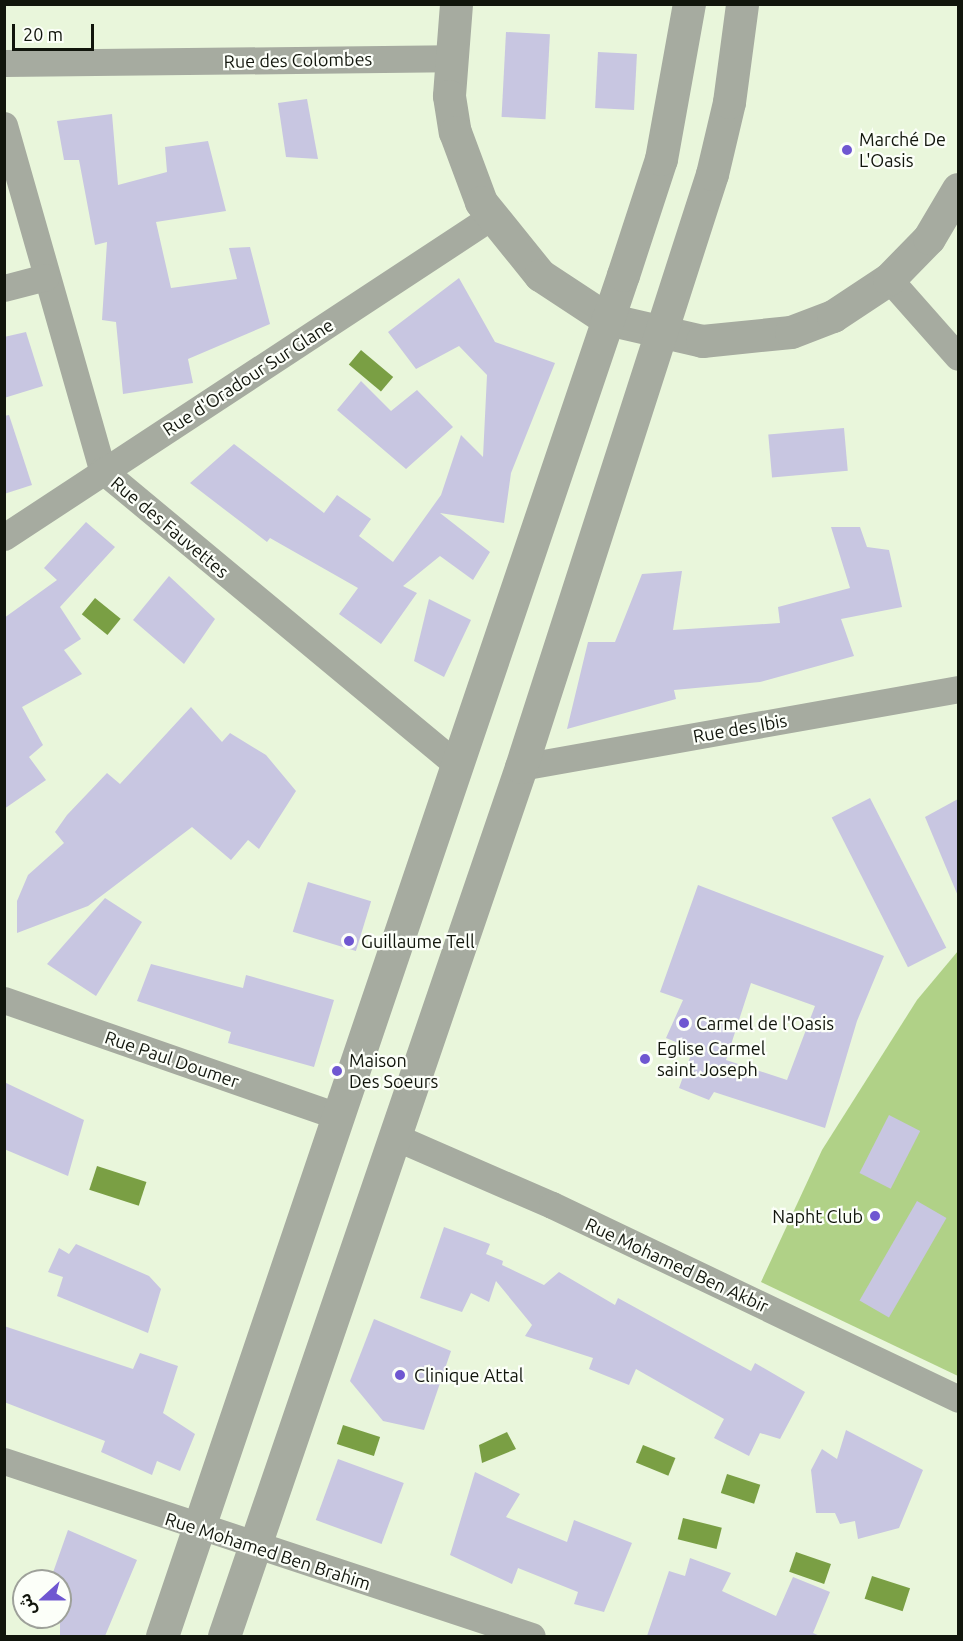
<!DOCTYPE html>
<meta charset="utf-8">
<style>
body{margin:0}
#map{position:relative;width:963px;height:1641px;overflow:hidden;background:#e9f6db;font-family:Ubuntu,"Noto Sans Arabic",sans-serif}
div>[style]{position:absolute}
.green>*{inset:0;background:#b0d187}
.water>*{inset:0;background:#7a9f44;transform-origin:0 0}
.building>*{inset:0;background:#c8c6e1;transform-origin:0 0}
.minor>*{height:27px;margin:-13.5px;padding:0 13.5px;transform-origin:13.5px;border-radius:13.5px;background:#a6aba0}
.tertiary>*{height:33px;margin:-16.5px;padding:0 16.5px;transform-origin:16.5px;border-radius:16.5px;background:#a6aba0}
.dots>*{width:16px;height:16px;translate:-50% -50%;box-sizing:border-box;border:3px solid #fcfff9;border-radius:50%}
span{translate:-50% -50%;white-space:nowrap;text-align:center;line-height:1.15;-webkit-text-stroke:4.5px #fcfff9;paint-order:stroke}
.street-label{font-size:18px;color:#11150c}
.poi-label{font-size:18px;color:#11150c}
.left{translate:0 -50%;text-align:left}
.right{translate:-100% -50%;text-align:right}
.frame{position:absolute;inset:0;border:6px solid #11150c;pointer-events:none}
.north{position:absolute;left:12px;top:1569px;width:60px;height:60px;box-sizing:border-box;background:#fcfff9;border:2px solid #9ea19a;border-radius:50%;rotate:249deg;font-size:16px;font-weight:700;line-height:24px;text-align:center;color:#11150c}
.north::after{content:'';display:block;margin:auto;width:21px;height:27px;background:#6f57d1;clip-path:polygon(50% 0,100% 100%,50% 72%,0 100%)}
.scale{position:absolute;left:12px;top:24px;width:82px;height:27px;box-sizing:border-box;border:3px solid #11150c;border-top:0;padding-left:8px;font-size:18px;line-height:21px;white-space:nowrap;color:#11150c;-webkit-text-stroke:4px #fcfff9;paint-order:stroke}
</style>
<div id="map">
<div class="green">
<i style="clip-path:polygon(958px 951px,958px 1376px,761px 1282px,822px 1150px,917px 1000px)"></i>
</div>
<div class="water">
<i style="left:361px;top:350px;width:42px;height:19px;rotate:40deg"></i>
<i style="left:95px;top:598px;width:33px;height:21px;rotate:39deg"></i>
<i style="left:97px;top:1166px;width:52px;height:25px;rotate:18deg"></i>
<i style="left:343px;top:1425px;width:39px;height:20px;rotate:18deg"></i>
<i style="clip-path:polygon(507px 1432px,516px 1449px,482px 1463px,479px 1445px)"></i>
<i style="left:643px;top:1445px;width:35px;height:19px;rotate:22deg"></i>
<i style="left:727px;top:1474px;width:35px;height:20px;rotate:18deg"></i>
<i style="left:683px;top:1518px;width:40px;height:22px;rotate:14deg"></i>
<i style="left:796px;top:1552px;width:37px;height:21px;rotate:19deg"></i>
<i style="left:872px;top:1576px;width:40px;height:24px;rotate:18deg"></i>
</div>
<div class="building">
<i style="left:506px;top:32px;width:44px;height:85px;rotate:3deg"></i>
<i style="left:598px;top:52px;width:39px;height:56px;rotate:3deg"></i>
<i style="clip-path:polygon(307px 99px,318px 159px,286px 157px,278px 103px)"></i>
<i style="clip-path:polygon(112px 114px,118px 185px,167px 172px,165px 147px,208px 141px,226px 211px,156px 222px,171px 288px,237px 279px,229px 248px,250px 247px,270px 324px,188px 359px,193px 383px,123px 394px,116px 322px,102px 320px,107px 242px,95px 245px,79px 160px,64px 160px,57px 121px)"></i>
<i style="clip-path:polygon(459px 278px,495px 342px,555px 363px,511px 473px,504px 523px,440px 513px,490px 552px,473px 580px,440px 556px,403px 586px,417px 593px,381px 644px,339px 614px,358px 588px,270px 538px,267px 542px,190px 483px,234px 444px,324px 513px,337px 495px,371px 519px,359px 536px,393px 562px,441px 495px,461px 435px,483px 457px,487px 375px,459px 346px,416px 369px,388px 332px)"></i>
<i style="clip-path:polygon(26px 332px,43px 386px,4px 398px,4px 337px)"></i>
<i style="clip-path:polygon(361px 381px,391px 411px,417px 390px,453px 427px,406px 469px,337px 410px)"></i>
<i style="clip-path:polygon(9px 415px,32px 485px,4px 494px,4px 416px)"></i>
<i style="left:844px;top:428px;width:43px;height:76px;rotate:85deg"></i>
<i style="clip-path:polygon(86px 522px,115px 547px,60px 607px,81px 639px,64px 650px,82px 674px,22px 707px,43px 745px,29px 757px,46px 780px,4px 809px,4px 618px,57px 580px,44px 568px)"></i>
<i style="clip-path:polygon(831px 527px,860px 527px,867px 547px,889px 550px,902px 607px,841px 619px,854px 656px,760px 682px,674px 690px,676px 699px,567px 729px,588px 642px,615px 642px,642px 574px,682px 571px,673px 630px,780px 623px,778px 607px,850px 588px)"></i>
<i style="clip-path:polygon(169px 576px,215px 619px,184px 664px,133px 620px)"></i>
<i style="clip-path:polygon(429px 599px,471px 620px,444px 677px,414px 661px)"></i>
<i style="clip-path:polygon(191px 707px,222px 742px,230px 733px,266px 755px,296px 791px,259px 849px,248px 840px,231px 860px,192px 827px,88px 906px,17px 933px,17px 901px,28px 875px,64px 843px,55px 832px,67px 815px,107px 773px,120px 784px)"></i>
<i style="left:870px;top:798px;width:168px;height:43px;rotate:63deg"></i>
<i style="clip-path:polygon(958px 799px,958px 896px,925px 817px)"></i>
<i style="left:308px;top:882px;width:66px;height:52px;rotate:17deg"></i>
<i style="clip-path:polygon(evenodd,698px 885px,884px 956px,857px 1021px,825px 1128px,714px 1092px,709px 1100px,679px 1088px,693px 1049px,666px 1038px,683px 1000px,660px 992px,698px 885px,751px 983px,815px 1006px,787px 1080px,726px 1060px,751px 983px)"></i>
<i style="clip-path:polygon(105px 898px,142px 922px,96px 996px,47px 964px)"></i>
<i style="clip-path:polygon(151px 964px,243px 988px,246px 975px,334px 1000px,314px 1067px,228px 1043px,231px 1032px,137px 1001px)"></i>
<i style="clip-path:polygon(4px 1082px,84px 1120px,68px 1176px,4px 1149px)"></i>
<i style="left:889px;top:1115px;width:35px;height:65px;rotate:27deg"></i>
<i style="left:917px;top:1201px;width:34px;height:115px;rotate:30deg"></i>
<i style="clip-path:polygon(444px 1227px,490px 1244px,486px 1254px,503px 1261px,502px 1265px,544px 1285px,559px 1272px,615px 1305px,618px 1298px,751px 1371px,755px 1363px,805px 1392px,780px 1439px,760px 1433px,749px 1456px,714px 1438px,724px 1419px,636px 1369px,629px 1385px,589px 1369px,593px 1358px,525px 1336px,532px 1325px,496px 1281px,489px 1302px,471px 1293px,462px 1312px,420px 1298px)"></i>
<i style="clip-path:polygon(76px 1244px,149px 1276px,161px 1289px,148px 1333px,57px 1296px,63px 1277px,48px 1272px,59px 1248px,69px 1254px)"></i>
<i style="clip-path:polygon(374px 1319px,451px 1351px,424px 1430px,383px 1421px,350px 1381px)"></i>
<i style="clip-path:polygon(4px 1326px,133px 1369px,140px 1353px,178px 1366px,163px 1413px,195px 1434px,180px 1471px,157px 1461px,152px 1475px,101px 1452px,105px 1441px,4px 1402px)"></i>
<i style="clip-path:polygon(846px 1430px,923px 1470px,899px 1528px,858px 1539px,855px 1521px,840px 1524px,835px 1513px,816px 1513px,811px 1470px,822px 1449px,837px 1459px)"></i>
<i style="left:338px;top:1459px;width:70px;height:65px;rotate:20deg"></i>
<i style="clip-path:polygon(475px 1472px,520px 1494px,506px 1517px,567px 1542px,574px 1520px,632px 1543px,604px 1612px,574px 1604px,578px 1592px,518px 1568px,512px 1584px,450px 1555px)"></i>
<i style="clip-path:polygon(68px 1530px,137px 1560px,105px 1636px,60px 1636px,60px 1581px,50px 1581px)"></i>
<i style="clip-path:polygon(690px 1558px,731px 1573px,722px 1591px,776px 1616px,793px 1577px,830px 1592px,813px 1633px,820px 1636px,647px 1636px,669px 1571px,685px 1576px)"></i>
</div>
<div class="minor">
<i style="left:4px;top:63px;width:444px;rotate:-0.6deg"></i>
<i style="left:4px;top:125px;width:359px;rotate:74.1deg"></i>
<i style="left:102px;top:470px;width:463px;rotate:39.7deg"></i>
<i style="left:889px;top:279px;width:104px;rotate:48.5deg"></i>
<i style="left:4px;top:288px;width:43px;rotate:-14.7deg"></i>
<i style="left:4px;top:537px;width:583px;rotate:-33.31deg"></i>
<i style="left:521px;top:767px;width:444px;rotate:-10.1deg"></i>
<i style="left:4px;top:1000px;width:356px;rotate:19.2deg"></i>
<i style="left:393px;top:1136px;width:173px;rotate:23.5deg"></i>
<i style="left:552px;top:1205px;width:450px;rotate:25.5deg"></i>
<i style="left:4px;top:1461px;width:556px;rotate:18.34deg"></i>
</div>
<div class="tertiary">
<i style="left:456px;top:4px;width:92px;rotate:94.4deg"></i>
<i style="left:449px;top:96px;width:36px;rotate:81deg"></i>
<i style="left:455px;top:132px;width:75px;rotate:69.6deg"></i>
<i style="left:481px;top:202px;width:94px;rotate:51.1deg"></i>
<i style="left:540px;top:275px;width:80px;rotate:33.3deg"></i>
<i style="left:607px;top:319px;width:98px;rotate:13deg"></i>
<i style="left:702px;top:341px;width:89px;rotate:-5.8deg"></i>
<i style="left:791px;top:332px;width:45px;rotate:-20.9deg"></i>
<i style="left:833px;top:316px;width:67px;rotate:-33.5deg"></i>
<i style="left:889px;top:279px;width:57px;rotate:-45.7deg"></i>
<i style="left:929px;top:238px;width:57px;rotate:-59.4deg"></i>
<i style="left:162px;top:1636px;width:1437px;rotate:-71.29deg"></i>
<i style="left:623px;top:275px;width:122px;rotate:-71.9deg"></i>
<i style="left:661px;top:159px;width:158px;rotate:-79.8deg"></i>
<i style="left:224px;top:1636px;width:918px;rotate:-71.13deg"></i>
<i style="left:521px;top:767px;width:623px;rotate:-72.15deg"></i>
<i style="left:712px;top:174px;width:74px;rotate:-76.7deg"></i>
<i style="left:729px;top:102px;width:99px;rotate:-82.4deg"></i>
</div>
<div class="dots">
<i style="left:847px;top:150px;background:#6f57d1"></i>
<i style="left:349px;top:941px;background:#6f57d1"></i>
<i style="left:684px;top:1023px;background:#6f57d1"></i>
<i style="left:645px;top:1059px;background:#6f57d1"></i>
<i style="left:337px;top:1071px;background:#6f57d1"></i>
<i style="left:875px;top:1216px;background:#6f57d1"></i>
<i style="left:400px;top:1375px;background:#6f57d1"></i>
</div>
<div class="street-label">
<span style="left:298px;top:60px;rotate:-1deg">Rue des Colombes</span>
<span style="left:248px;top:377px;rotate:-33deg">Rue d'Oradour Sur Glane</span>
<span style="left:170px;top:527px;rotate:40deg">Rue des Fauvettes</span>
<span style="left:740px;top:728px;rotate:-10deg">Rue des Ibis</span>
<span style="left:172px;top:1059px;rotate:19deg">Rue Paul Doumer</span>
<span style="left:677px;top:1265px;rotate:25deg">Rue Mohamed Ben Akbir</span>
<span style="left:268px;top:1551px;rotate:18deg">Rue Mohamed Ben Brahim</span>
</div>
<div class="poi-label">
<span class="left" style="left:859px;top:150px">Marché De<br>L'Oasis</span>
<span class="left" style="left:361px;top:941px">Guillaume Tell</span>
<span class="left" style="left:696px;top:1023px">Carmel de l'Oasis</span>
<span class="left" style="left:657px;top:1059px">Eglise Carmel<br>saint Joseph</span>
<span class="left" style="left:349px;top:1071px">Maison<br>Des Soeurs</span>
<span class="right" style="left:863px;top:1216px">Napht Club</span>
<span class="left" style="left:414px;top:1375px">Clinique Attal</span>
</div>
<div class="frame"></div>
<div class="north">ش</div>
<div class="scale">20 m</div>
</div>
